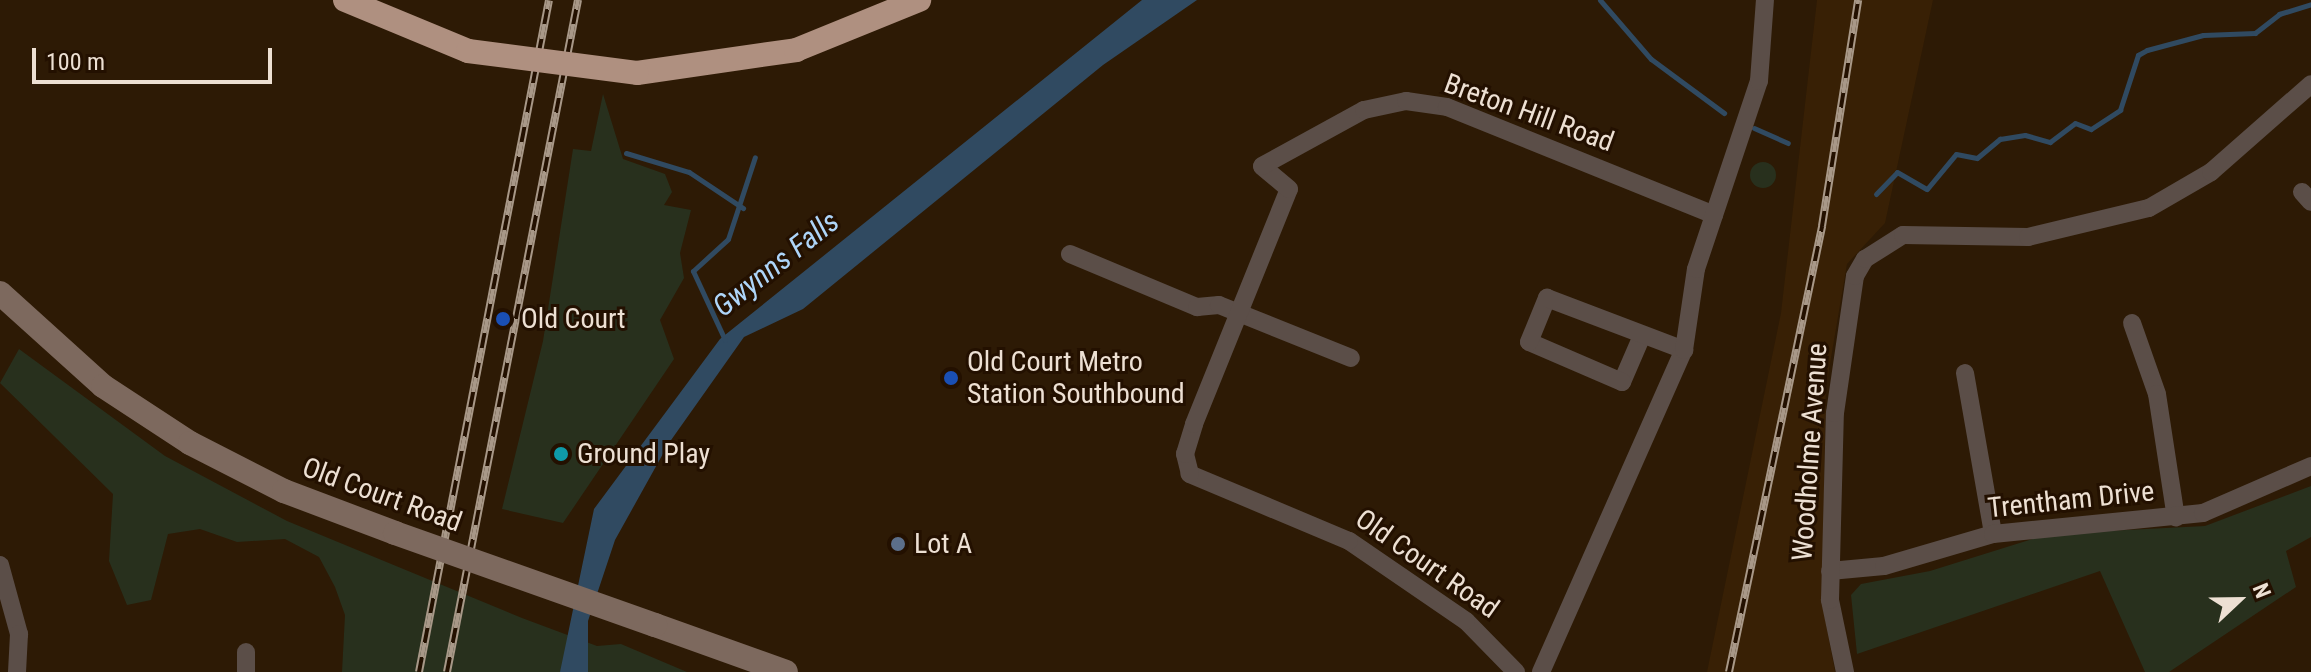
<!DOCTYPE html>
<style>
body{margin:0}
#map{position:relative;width:2311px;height:672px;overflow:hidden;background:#2d1a05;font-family:"Roboto Condensed",sans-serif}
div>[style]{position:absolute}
.built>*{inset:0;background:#382005}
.green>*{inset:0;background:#28301d}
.round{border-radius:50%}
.water>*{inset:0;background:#304a61}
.stream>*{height:5px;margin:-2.5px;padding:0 2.5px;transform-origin:2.5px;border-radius:2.5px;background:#304a61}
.minor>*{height:18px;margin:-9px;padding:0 9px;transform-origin:9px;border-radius:9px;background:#5b4e48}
.secondary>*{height:24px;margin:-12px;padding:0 12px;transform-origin:12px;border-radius:12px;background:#7d695e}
.motorway>*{height:24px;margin:-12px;padding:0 12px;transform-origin:12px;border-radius:12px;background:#af9080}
.rail>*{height:8px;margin-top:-4px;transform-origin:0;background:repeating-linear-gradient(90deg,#231000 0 15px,#a89888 0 30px);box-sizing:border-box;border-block:2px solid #a89888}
.secondary-bridge>*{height:24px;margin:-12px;padding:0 12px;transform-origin:12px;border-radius:12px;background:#7d695e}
.motorway-bridge>*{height:24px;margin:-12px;padding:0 12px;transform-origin:12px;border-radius:12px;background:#af9080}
.dots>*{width:22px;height:22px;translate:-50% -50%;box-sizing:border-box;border:4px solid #231000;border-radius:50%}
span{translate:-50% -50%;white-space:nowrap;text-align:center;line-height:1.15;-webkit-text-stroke:6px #231000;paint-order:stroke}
.street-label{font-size:28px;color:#ede0d3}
.poi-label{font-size:28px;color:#ede0d3}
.left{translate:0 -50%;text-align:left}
.water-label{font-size:30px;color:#aed5f9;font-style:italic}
.north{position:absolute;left:2199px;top:560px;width:80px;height:80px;-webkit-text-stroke:6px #231000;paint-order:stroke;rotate:68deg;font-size:22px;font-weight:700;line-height:32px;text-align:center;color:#ede0d3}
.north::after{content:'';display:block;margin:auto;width:28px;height:36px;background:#ede0d3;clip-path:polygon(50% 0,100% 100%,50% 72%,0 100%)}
.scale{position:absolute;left:32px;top:48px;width:240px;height:36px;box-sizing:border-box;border:4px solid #ede0d3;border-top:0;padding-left:10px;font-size:24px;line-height:28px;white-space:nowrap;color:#ede0d3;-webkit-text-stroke:6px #231000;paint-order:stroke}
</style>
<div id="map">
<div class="built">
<i style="clip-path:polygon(1817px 0,1933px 0,1885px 223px,1847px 264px,1826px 387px,1822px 602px,1835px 672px,1707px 672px,1781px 313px)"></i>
</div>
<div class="green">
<i style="clip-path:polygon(603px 94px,623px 159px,665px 174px,672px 192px,664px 205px,691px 210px,680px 253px,684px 278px,660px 320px,674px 359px,563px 523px,502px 509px,543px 341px,573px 149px,591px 151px)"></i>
<i class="round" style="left:1750px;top:162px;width:26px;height:26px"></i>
<i style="clip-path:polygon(19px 349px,165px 456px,287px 521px,522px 618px,597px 646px,621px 644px,687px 672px,342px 672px,345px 615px,335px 587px,319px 557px,285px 539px,237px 542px,200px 529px,168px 534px,151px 600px,127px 605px,109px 561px,113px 494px,0 383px)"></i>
<i style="clip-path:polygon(2311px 486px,2311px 537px,2286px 551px,2296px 587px,2169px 672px,2145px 672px,2100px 571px,1857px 654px,1851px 595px,1861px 584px,1930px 571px,2048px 534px,2205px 526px)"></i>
</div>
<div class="water">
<i style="clip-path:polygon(1142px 0,1197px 0,1103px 65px,803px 309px,744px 337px,669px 443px,615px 540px,588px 621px,588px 672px,560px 672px,594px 509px,720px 339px)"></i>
</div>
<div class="stream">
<i style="left:1600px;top:0;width:78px;rotate:49.2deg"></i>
<i style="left:1651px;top:59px;width:91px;rotate:36.5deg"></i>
<i style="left:1754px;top:128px;width:37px;rotate:24deg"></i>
<i style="left:626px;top:153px;width:66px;rotate:16.8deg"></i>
<i style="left:689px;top:172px;width:65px;rotate:33.7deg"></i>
<i style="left:1876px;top:194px;width:30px;rotate:-46deg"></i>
<i style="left:1897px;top:172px;width:34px;rotate:30deg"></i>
<i style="left:1927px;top:189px;width:45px;rotate:-50.4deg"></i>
<i style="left:1956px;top:154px;width:21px;rotate:11deg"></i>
<i style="left:1977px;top:158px;width:30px;rotate:-40deg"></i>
<i style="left:2000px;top:139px;width:25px;rotate:-9deg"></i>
<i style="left:2025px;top:135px;width:26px;rotate:16deg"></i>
<i style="left:2050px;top:142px;width:31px;rotate:-37deg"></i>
<i style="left:2075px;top:123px;width:17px;rotate:21deg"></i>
<i style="left:2091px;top:129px;width:35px;rotate:-33deg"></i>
<i style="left:2120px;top:110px;width:58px;rotate:-71.9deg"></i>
<i style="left:2138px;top:55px;width:10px;rotate:-29deg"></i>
<i style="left:2147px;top:50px;width:58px;rotate:-15deg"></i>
<i style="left:2203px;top:35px;width:52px;rotate:-2.2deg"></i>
<i style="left:2255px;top:33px;width:31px;rotate:-38deg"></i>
<i style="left:2279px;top:14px;width:34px;rotate:-17deg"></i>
<i style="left:725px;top:340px;width:76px;rotate:-114.9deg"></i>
<i style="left:693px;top:271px;width:47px;rotate:-42.4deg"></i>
<i style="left:728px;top:239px;width:86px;rotate:-71.8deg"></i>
</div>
<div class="minor">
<i style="left:2302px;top:192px;width:13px;rotate:48deg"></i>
<i style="left:1070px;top:254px;width:138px;rotate:22.7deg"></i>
<i style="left:1197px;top:307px;width:22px;rotate:-5deg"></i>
<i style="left:1219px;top:305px;width:142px;rotate:21.9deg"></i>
<i style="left:2132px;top:323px;width:75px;rotate:70.6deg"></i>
<i style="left:2157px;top:394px;width:125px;rotate:81.3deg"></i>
<i style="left:1641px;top:338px;width:48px;rotate:113.4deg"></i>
<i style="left:1622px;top:382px;width:101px;rotate:-156.7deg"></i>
<i style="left:1529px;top:342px;width:48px;rotate:-67.8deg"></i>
<i style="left:1547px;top:298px;width:147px;rotate:20.8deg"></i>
<i style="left:1965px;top:373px;width:163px;rotate:80.1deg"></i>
<i style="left:0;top:565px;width:72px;rotate:74.6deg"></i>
<i style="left:19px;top:634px;width:38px;rotate:93deg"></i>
<i style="left:1830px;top:571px;width:54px;rotate:-5.3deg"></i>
<i style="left:1884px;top:566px;width:114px;rotate:-16.4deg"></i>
<i style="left:1993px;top:534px;width:211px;rotate:-5.7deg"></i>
<i style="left:2203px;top:513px;width:118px;rotate:-23.5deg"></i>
<i style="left:246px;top:672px;width:20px;rotate:-90deg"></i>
<i style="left:1516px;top:672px;width:71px;rotate:-134.4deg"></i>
<i style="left:1466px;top:621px;width:142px;rotate:-145.6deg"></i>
<i style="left:1349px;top:541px;width:173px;rotate:-157.2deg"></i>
<i style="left:1190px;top:474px;width:21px;rotate:-104deg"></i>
<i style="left:1185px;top:454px;width:31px;rotate:-73deg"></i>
<i style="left:1194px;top:424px;width:253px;rotate:-68deg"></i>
<i style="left:1289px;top:189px;width:35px;rotate:-140deg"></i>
<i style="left:1262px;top:166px;width:116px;rotate:-28.8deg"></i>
<i style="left:1364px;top:110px;width:43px;rotate:-12.1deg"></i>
<i style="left:1406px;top:101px;width:41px;rotate:8.3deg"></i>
<i style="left:1447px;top:107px;width:288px;rotate:22deg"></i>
<i style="left:1541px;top:672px;width:352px;rotate:-66.1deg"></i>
<i style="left:1684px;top:350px;width:82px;rotate:-81.6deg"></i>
<i style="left:1696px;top:269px;width:198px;rotate:-71.5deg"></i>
<i style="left:1759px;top:81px;width:81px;rotate:-85.8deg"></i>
<i style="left:1845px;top:672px;width:74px;rotate:-101.8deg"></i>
<i style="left:1830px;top:600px;width:187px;rotate:-88.5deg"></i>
<i style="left:1835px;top:413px;width:138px;rotate:-81.7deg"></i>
<i style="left:1855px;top:276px;width:20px;rotate:-60deg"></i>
<i style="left:1865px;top:259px;width:45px;rotate:-32.3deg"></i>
<i style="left:1903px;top:235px;width:125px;rotate:0.9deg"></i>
<i style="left:2028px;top:237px;width:124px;rotate:-13.5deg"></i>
<i style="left:2149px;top:208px;width:72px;rotate:-30.1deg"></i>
<i style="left:2211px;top:172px;width:133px;rotate:-41.3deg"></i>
</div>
<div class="secondary">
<i style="left:0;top:293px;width:139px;rotate:42.1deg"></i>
<i style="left:103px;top:386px;width:104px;rotate:33.2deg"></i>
<i style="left:190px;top:443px;width:106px;rotate:27.1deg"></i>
<i style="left:284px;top:491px;width:119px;rotate:20.7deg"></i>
<i style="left:655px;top:625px;width:139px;rotate:19.7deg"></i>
</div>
<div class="motorway">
<i style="left:345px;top:0;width:133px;rotate:22.5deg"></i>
<i style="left:637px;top:73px;width:161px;rotate:-8.2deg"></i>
<i style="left:796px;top:50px;width:133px;rotate:-22.1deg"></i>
</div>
<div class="rail">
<i style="left:419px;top:672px;width:684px;rotate:-79.05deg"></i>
<i style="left:447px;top:672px;width:685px;rotate:-78.97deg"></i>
<i style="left:1729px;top:672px;width:456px;rotate:-78.2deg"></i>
<i style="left:1822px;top:226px;width:229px;rotate:-80.9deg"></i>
</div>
<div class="secondary-bridge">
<i style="left:395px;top:533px;width:276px;rotate:19.5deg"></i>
</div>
<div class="motorway-bridge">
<i style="left:468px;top:51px;width:170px;rotate:7.4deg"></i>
</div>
<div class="dots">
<i style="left:503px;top:319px;background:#1a4fb4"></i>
<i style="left:951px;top:378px;background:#1a4fb4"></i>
<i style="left:561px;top:454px;background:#0f9aa8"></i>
<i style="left:898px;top:544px;background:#5c6f8a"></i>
</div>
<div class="street-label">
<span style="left:1529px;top:113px;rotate:20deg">Breton Hill Road</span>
<span style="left:1810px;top:452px;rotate:-86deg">Woodholme Avenue</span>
<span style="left:382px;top:495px;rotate:20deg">Old Court Road</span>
<span style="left:2071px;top:500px;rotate:-6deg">Trentham Drive</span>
<span style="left:1427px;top:564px;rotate:35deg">Old Court Road</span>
</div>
<div class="poi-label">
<span class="left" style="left:521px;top:319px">Old Court</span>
<span class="left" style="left:967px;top:378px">Old Court Metro<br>Station Southbound</span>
<span class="left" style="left:577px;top:454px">Ground Play</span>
<span class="left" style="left:914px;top:544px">Lot A</span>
</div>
<div class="water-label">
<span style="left:776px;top:264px;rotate:-38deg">Gwynns Falls</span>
</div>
<div class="north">N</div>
<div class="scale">100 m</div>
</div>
